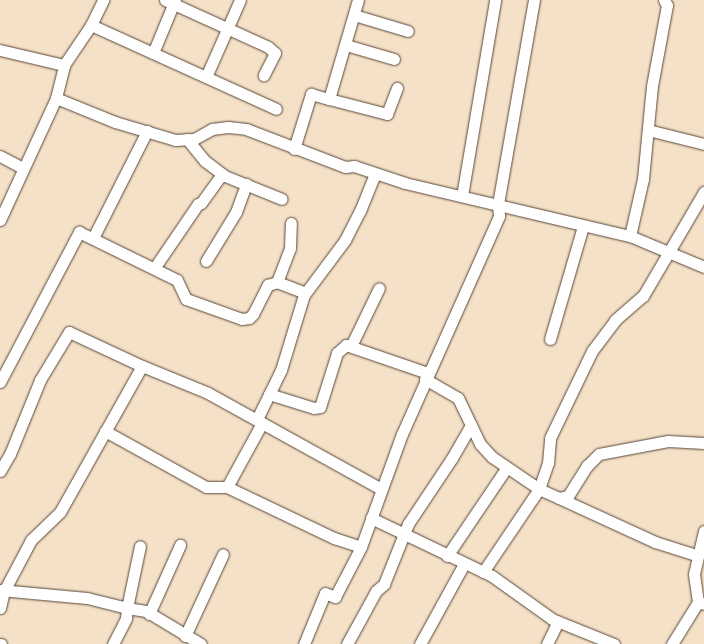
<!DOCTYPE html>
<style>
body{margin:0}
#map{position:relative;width:704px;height:644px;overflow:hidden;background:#f5e1c7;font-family:"Libre Caslon Text",serif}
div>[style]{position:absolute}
.roads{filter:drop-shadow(0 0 1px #574537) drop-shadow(0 0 1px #574537)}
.street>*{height:11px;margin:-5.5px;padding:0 5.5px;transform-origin:5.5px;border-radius:5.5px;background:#fff}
span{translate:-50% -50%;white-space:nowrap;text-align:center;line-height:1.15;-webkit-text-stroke:3px #fbf7ec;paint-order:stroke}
</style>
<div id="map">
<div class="roads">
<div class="street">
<i style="left:165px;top:0;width:113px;rotate:24.5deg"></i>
<i style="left:268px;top:47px;width:9px;rotate:41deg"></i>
<i style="left:275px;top:53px;width:25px;rotate:117deg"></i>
<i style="left:354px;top:15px;width:56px;rotate:16.5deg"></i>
<i style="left:91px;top:25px;width:203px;rotate:24.4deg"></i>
<i style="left:346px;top:45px;width:50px;rotate:16.3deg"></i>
<i style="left:0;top:50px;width:66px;rotate:13.2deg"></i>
<i style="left:153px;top:53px;width:57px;rotate:-67.5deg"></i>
<i style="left:206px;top:77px;width:84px;rotate:-66.2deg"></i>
<i style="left:56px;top:98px;width:64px;rotate:22.1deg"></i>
<i style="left:115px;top:122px;width:63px;rotate:16.7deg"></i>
<i style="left:175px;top:140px;width:19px;rotate:-3deg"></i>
<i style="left:194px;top:139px;width:21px;rotate:-29deg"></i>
<i style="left:212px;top:129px;width:16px;rotate:-7deg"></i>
<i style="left:228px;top:127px;width:18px;rotate:6deg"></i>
<i style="left:246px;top:129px;width:106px;rotate:21deg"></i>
<i style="left:345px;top:167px;width:9px;rotate:-6deg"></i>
<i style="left:354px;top:166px;width:54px;rotate:18.4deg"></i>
<i style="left:405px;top:183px;width:231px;rotate:13.3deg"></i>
<i style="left:630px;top:236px;width:80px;rotate:22.7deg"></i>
<i style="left:329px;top:99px;width:60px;rotate:14.5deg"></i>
<i style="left:387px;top:114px;width:28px;rotate:-69deg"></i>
<i style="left:648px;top:130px;width:58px;rotate:14deg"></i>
<i style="left:187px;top:139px;width:28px;rotate:51deg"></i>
<i style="left:205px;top:161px;width:25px;rotate:37deg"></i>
<i style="left:225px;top:176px;width:61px;rotate:22deg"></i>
<i style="left:294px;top:149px;width:58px;rotate:-72.8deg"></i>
<i style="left:311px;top:94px;width:19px;rotate:16deg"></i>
<i style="left:329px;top:99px;width:103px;rotate:-73.7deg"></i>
<i style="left:0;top:156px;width:26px;rotate:28deg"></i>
<i style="left:462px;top:196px;width:199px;rotate:-80.4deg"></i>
<i style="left:0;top:220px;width:134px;rotate:-65.3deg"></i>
<i style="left:56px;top:98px;width:34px;rotate:-76deg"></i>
<i style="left:64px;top:65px;width:48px;rotate:-56deg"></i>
<i style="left:91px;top:25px;width:28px;rotate:-64deg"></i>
<i style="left:630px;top:236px;width:58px;rotate:-77.2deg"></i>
<i style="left:643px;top:179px;width:93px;rotate:-84.5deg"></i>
<i style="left:652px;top:86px;width:82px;rotate:-79.5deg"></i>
<i style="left:667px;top:5px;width:6px;rotate:-121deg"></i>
<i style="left:93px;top:238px;width:120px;rotate:-63.2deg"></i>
<i style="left:206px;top:261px;width:57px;rotate:-58.5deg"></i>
<i style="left:236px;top:212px;width:30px;rotate:-70deg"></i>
<i style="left:155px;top:267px;width:76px;rotate:-55.7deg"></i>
<i style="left:198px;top:204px;width:3px;rotate:-18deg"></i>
<i style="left:201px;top:203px;width:36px;rotate:-54deg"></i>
<i style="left:277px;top:282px;width:36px;rotate:-69deg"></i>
<i style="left:290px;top:248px;width:25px;rotate:-88deg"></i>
<i style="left:550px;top:339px;width:118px;rotate:-73.7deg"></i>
<i style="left:351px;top:346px;width:64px;rotate:-64.2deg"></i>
<i style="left:425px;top:379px;width:38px;rotate:30deg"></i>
<i style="left:458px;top:398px;width:51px;rotate:64.4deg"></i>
<i style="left:480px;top:444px;width:18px;rotate:47deg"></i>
<i style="left:492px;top:457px;width:57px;rotate:34.2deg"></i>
<i style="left:539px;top:489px;width:22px;rotate:24deg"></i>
<i style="left:559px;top:498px;width:9px;rotate:-13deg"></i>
<i style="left:568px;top:496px;width:36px;rotate:-58deg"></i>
<i style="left:587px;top:466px;width:17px;rotate:-45deg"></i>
<i style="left:599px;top:454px;width:70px;rotate:-10.7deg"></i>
<i style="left:668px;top:441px;width:36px;rotate:3deg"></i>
<i style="left:0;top:382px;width:170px;rotate:-62.2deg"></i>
<i style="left:79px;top:232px;width:109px;rotate:26.1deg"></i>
<i style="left:177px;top:280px;width:21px;rotate:65deg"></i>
<i style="left:186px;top:299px;width:59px;rotate:19.7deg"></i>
<i style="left:242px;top:319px;width:7px;rotate:-8deg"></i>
<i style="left:249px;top:318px;width:6px;rotate:-45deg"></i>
<i style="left:253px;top:314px;width:33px;rotate:-63deg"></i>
<i style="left:268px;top:285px;width:9px;rotate:-18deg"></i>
<i style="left:277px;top:282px;width:30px;rotate:21deg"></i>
<i style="left:269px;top:394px;width:47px;rotate:17.3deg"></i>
<i style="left:314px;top:408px;width:6px;rotate:-9deg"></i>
<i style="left:320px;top:407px;width:57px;rotate:-72.5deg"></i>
<i style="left:337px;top:353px;width:12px;rotate:-42deg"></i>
<i style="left:346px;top:345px;width:87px;rotate:18.9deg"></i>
<i style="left:257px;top:419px;width:55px;rotate:-63.9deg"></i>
<i style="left:281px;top:370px;width:78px;rotate:-73deg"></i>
<i style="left:304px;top:295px;width:69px;rotate:-53.3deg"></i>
<i style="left:345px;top:240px;width:33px;rotate:-63deg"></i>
<i style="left:360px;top:211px;width:40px;rotate:-68deg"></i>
<i style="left:262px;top:423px;width:73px;rotate:118.7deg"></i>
<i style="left:227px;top:487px;width:119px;rotate:25.5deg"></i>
<i style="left:334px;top:538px;width:28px;rotate:18deg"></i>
<i style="left:105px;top:431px;width:115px;rotate:29deg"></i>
<i style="left:206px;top:487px;width:21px"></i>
<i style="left:0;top:471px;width:20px;rotate:-60deg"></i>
<i style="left:10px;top:454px;width:80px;rotate:-67.9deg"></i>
<i style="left:40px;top:380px;width:56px;rotate:-58.9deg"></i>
<i style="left:69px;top:332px;width:81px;rotate:25deg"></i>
<i style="left:559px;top:498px;width:106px;rotate:24.6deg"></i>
<i style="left:655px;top:542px;width:43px;rotate:17.6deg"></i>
<i style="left:371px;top:518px;width:134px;rotate:25.6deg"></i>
<i style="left:492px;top:576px;width:74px;rotate:35.6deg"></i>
<i style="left:552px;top:619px;width:67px;rotate:22deg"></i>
<i style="left:704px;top:531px;width:44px;rotate:103.1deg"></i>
<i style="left:694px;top:574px;width:28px;rotate:82deg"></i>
<i style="left:698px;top:602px;width:6px;rotate:18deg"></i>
<i style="left:447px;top:556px;width:107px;rotate:-56deg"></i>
<i style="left:483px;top:572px;width:100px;rotate:-56deg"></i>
<i style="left:539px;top:489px;width:28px;rotate:-71deg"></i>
<i style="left:548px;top:463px;width:25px;rotate:-85deg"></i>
<i style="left:550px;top:438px;width:97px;rotate:-64.2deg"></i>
<i style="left:592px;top:351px;width:39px;rotate:-53deg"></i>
<i style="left:615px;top:320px;width:37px;rotate:-41deg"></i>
<i style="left:643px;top:296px;width:121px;rotate:-59.6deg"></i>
<i style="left:0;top:590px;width:87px;rotate:5.3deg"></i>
<i style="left:87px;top:598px;width:41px;rotate:14deg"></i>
<i style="left:127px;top:608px;width:63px;rotate:-78.2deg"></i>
<i style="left:0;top:608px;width:17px;rotate:-77deg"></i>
<i style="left:4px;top:591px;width:58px;rotate:-62.1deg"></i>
<i style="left:31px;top:540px;width:40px;rotate:-44deg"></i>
<i style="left:60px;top:512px;width:167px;rotate:-60.7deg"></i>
<i style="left:142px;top:366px;width:71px;rotate:22.2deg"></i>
<i style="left:208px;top:393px;width:198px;rotate:29deg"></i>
<i style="left:149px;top:614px;width:76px;rotate:-65.8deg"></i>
<i style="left:185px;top:636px;width:90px;rotate:-65.1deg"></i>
<i style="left:0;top:644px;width:1px"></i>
<i style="left:113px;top:644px;width:29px;rotate:-63deg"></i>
<i style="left:126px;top:618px;width:10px;rotate:-84deg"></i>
<i style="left:127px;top:608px;width:19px;rotate:9deg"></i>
<i style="left:146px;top:611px;width:64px;rotate:31deg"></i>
<i style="left:304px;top:644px;width:55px;rotate:-67.6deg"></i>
<i style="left:325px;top:593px;width:11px;rotate:22deg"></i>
<i style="left:335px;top:597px;width:56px;rotate:-62.5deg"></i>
<i style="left:361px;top:547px;width:120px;rotate:-70.1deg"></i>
<i style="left:402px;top:434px;width:239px;rotate:-66deg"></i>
<i style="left:499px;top:216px;width:12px;rotate:-95deg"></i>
<i style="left:498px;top:204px;width:207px;rotate:-80deg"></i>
<i style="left:347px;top:644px;width:60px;rotate:-61.3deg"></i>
<i style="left:376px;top:591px;width:11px;rotate:-41deg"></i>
<i style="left:384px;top:584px;width:65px;rotate:-68.2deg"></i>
<i style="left:408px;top:524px;width:79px;rotate:-56.3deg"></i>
<i style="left:452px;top:458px;width:38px;rotate:-60deg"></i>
<i style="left:420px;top:644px;width:91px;rotate:-61.2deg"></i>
<i style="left:547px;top:644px;width:25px;rotate:-64deg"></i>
<i style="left:672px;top:644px;width:49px;rotate:-58.2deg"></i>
</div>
</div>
</div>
